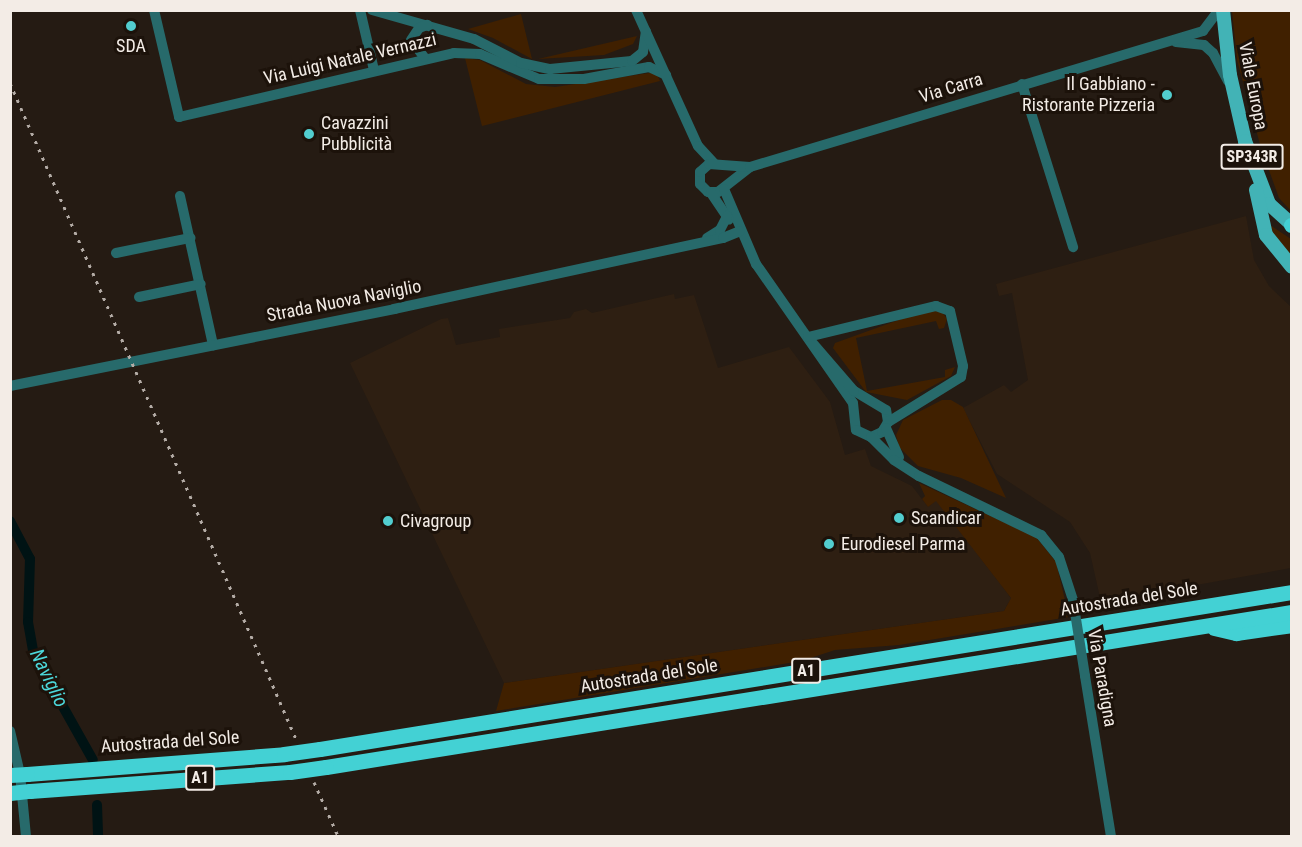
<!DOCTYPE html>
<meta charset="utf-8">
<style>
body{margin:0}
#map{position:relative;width:1302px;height:847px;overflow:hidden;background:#251b13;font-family:"Roboto Condensed",sans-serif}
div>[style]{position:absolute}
.built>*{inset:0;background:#2e1f12}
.green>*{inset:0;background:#402000}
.canal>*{height:10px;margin:-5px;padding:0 5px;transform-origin:5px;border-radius:5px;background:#001314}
.minor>*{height:10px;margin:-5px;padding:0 5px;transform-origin:5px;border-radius:5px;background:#276a6b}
.major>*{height:14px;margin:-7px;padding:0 7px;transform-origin:7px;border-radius:7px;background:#42b3b6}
.highway>*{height:15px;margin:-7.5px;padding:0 7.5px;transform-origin:7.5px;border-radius:7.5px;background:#43d1d4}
.rail>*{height:3px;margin-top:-1.5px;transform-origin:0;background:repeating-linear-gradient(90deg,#b4aca6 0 3px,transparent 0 9px)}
.minor-bridge>*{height:10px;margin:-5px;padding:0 5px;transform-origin:5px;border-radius:5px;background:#276a6b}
.highway-bridge>*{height:15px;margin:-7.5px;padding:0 7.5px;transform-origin:7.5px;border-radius:7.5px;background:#43d1d4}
.dots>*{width:16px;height:16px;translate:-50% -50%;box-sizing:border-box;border:3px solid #1c120a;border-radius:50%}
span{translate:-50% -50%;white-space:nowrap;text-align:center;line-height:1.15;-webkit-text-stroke:6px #1c120a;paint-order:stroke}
.shield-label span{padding:2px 4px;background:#1c120a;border:2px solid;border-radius:4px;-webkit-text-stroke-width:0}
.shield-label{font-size:16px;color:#f3ece6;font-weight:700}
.poi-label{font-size:18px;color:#f3ece6}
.right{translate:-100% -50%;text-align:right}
.left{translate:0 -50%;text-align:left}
.street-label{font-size:18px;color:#f3ece6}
.water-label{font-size:20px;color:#4cd7da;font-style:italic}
.frame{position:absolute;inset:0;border:12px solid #f3ece6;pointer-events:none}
</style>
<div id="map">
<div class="built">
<i style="clip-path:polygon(1246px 216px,1254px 260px,1269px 286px,1291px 307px,1291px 568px,1101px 602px,1090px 553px,1070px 522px,997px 474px,963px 408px,1004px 385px,1011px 392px,1028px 380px,1012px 293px,999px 296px,996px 284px)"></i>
<i style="clip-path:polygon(674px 294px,675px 299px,694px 295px,718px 368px,789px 347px,830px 402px,845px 455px,865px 449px,871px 466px,912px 486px,928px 507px,936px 500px,1011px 598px,1004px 611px,504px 683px,350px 363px,441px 319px,448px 318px,456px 345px,500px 337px,499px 329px,570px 318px,574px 312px,586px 309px,592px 313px)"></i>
</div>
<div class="green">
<i style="clip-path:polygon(1232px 11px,1291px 11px,1291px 211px,1279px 198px,1261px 148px,1237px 60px)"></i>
<i style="clip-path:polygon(521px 14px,532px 59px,493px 38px,468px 29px)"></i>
<i style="clip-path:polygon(637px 36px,633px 44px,604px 55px,538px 59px)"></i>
<i style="clip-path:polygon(465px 58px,480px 60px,526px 84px,555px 87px,656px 72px,660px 81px,482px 126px)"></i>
<i style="clip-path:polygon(1270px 225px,1291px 239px,1291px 260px,1274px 237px)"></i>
<i style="clip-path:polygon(929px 309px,942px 312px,947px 319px,944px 328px,939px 329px,936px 321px,856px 338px,867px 391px,945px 377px,945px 370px,955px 367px,951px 376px,907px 400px,866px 392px,833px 348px,835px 343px)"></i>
<i style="clip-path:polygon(942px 400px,951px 400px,963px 407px,1006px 498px,961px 478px,918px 466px,899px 447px,896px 435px,903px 420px)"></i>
<i style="clip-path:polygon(919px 483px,1036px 537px,1056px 562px,1069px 617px,899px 645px,835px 650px,801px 661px,496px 711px,504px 683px,1004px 611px,1011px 598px,936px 501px,928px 507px,922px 499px,925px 496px)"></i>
</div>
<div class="canal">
<i style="left:10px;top:521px;width:43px;rotate:62.2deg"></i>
<i style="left:30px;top:559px;width:63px;rotate:91.8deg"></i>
<i style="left:28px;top:622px;width:34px;rotate:80deg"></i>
<i style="left:34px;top:655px;width:120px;rotate:60.7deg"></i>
<i style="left:97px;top:805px;width:31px;rotate:88deg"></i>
</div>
<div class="minor">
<i style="left:154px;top:10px;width:110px;rotate:76.8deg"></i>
<i style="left:179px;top:117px;width:282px;rotate:-13.1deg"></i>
<i style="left:454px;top:53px;width:26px;rotate:2deg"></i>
<i style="left:480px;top:54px;width:64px;rotate:23deg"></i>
<i style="left:539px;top:79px;width:45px"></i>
<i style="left:584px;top:79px;width:66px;rotate:-10.5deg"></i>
<i style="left:649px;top:67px;width:19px;rotate:25deg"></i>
<i style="left:360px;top:10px;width:62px;rotate:76.9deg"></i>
<i style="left:372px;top:10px;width:106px;rotate:15.9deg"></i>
<i style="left:474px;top:39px;width:53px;rotate:27.1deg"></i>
<i style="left:521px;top:63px;width:30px;rotate:12deg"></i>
<i style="left:550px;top:69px;width:82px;rotate:-5.6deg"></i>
<i style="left:632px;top:61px;width:14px;rotate:-39deg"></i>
<i style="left:643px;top:52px;width:21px;rotate:-82deg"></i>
<i style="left:636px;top:10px;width:149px;rotate:65.5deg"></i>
<i style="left:698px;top:146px;width:23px;rotate:47deg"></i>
<i style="left:1176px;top:42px;width:28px;rotate:6deg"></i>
<i style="left:1204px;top:45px;width:12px;rotate:42deg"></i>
<i style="left:1213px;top:53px;width:32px;rotate:62deg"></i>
<i style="left:424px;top:57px;width:21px;rotate:-127deg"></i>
<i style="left:411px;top:40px;width:14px;rotate:-56deg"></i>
<i style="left:419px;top:28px;width:9px;rotate:-21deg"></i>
<i style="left:1022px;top:84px;width:171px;rotate:72.6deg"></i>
<i style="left:750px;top:167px;width:41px;rotate:142deg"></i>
<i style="left:718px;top:192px;width:10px;rotate:180deg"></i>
<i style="left:708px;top:192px;width:11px;rotate:-135deg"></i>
<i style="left:700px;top:184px;width:12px;rotate:-90deg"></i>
<i style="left:700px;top:172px;width:12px;rotate:-42deg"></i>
<i style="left:709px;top:164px;width:41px;rotate:4.2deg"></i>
<i style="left:750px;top:167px;width:473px;rotate:-16.7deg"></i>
<i style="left:1203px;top:31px;width:26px;rotate:-53deg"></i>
<i style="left:724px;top:189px;width:82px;rotate:66.9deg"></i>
<i style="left:756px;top:264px;width:169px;rotate:55.1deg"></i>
<i style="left:853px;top:403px;width:27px;rotate:84deg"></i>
<i style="left:856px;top:430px;width:17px;rotate:25deg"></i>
<i style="left:871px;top:437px;width:12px;rotate:-24deg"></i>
<i style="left:882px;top:432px;width:12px;rotate:-59deg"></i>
<i style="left:888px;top:422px;width:12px;rotate:-99deg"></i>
<i style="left:886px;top:410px;width:37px;rotate:-149deg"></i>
<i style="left:854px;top:391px;width:67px;rotate:-130.8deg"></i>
<i style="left:711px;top:193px;width:32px;rotate:56deg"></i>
<i style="left:180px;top:196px;width:153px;rotate:77.5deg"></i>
<i style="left:707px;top:238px;width:15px;rotate:-32deg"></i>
<i style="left:720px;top:230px;width:16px;rotate:-63deg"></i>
<i style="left:116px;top:253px;width:76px;rotate:-11.5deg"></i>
<i style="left:139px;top:297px;width:63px;rotate:-11.8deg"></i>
<i style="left:808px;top:337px;width:132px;rotate:-13.6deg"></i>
<i style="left:936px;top:306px;width:15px;rotate:20deg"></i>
<i style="left:950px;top:311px;width:57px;rotate:76.7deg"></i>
<i style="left:963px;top:366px;width:11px;rotate:100deg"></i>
<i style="left:961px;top:377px;width:86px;rotate:148.3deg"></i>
<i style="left:10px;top:386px;width:392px;rotate:-11.3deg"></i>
<i style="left:394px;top:309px;width:337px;rotate:-12.2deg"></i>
<i style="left:723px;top:238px;width:18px;rotate:-22deg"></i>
<i style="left:886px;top:428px;width:32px;rotate:66deg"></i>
<i style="left:871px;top:437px;width:33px;rotate:45deg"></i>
<i style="left:894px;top:460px;width:30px;rotate:33deg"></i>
<i style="left:919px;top:476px;width:136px;rotate:25.8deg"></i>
<i style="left:1041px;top:535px;width:28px;rotate:51deg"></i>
<i style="left:1059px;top:557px;width:45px;rotate:72deg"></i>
<i style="left:1085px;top:676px;width:162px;rotate:80.8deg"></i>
<i style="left:10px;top:731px;width:44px;rotate:76.9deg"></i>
<i style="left:20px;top:774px;width:62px;rotate:84.5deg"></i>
</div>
<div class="major">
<i style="left:1223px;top:10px;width:65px;rotate:83.9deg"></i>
<i style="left:1230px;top:75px;width:68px;rotate:77.2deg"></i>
<i style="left:1245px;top:141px;width:67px;rotate:69.1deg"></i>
<i style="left:1269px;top:204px;width:31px;rotate:42deg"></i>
<i style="left:1256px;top:190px;width:46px;rotate:77.5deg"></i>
<i style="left:1266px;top:235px;width:41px;rotate:50.9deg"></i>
</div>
<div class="highway">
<i style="left:1291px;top:225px;width:1px"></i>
<i style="left:1214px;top:628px;width:23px;rotate:13deg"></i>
<i style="left:1236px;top:633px;width:57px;rotate:-8.1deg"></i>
<i style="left:320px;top:749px;width:985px;rotate:-9.18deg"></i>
<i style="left:326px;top:767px;width:978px;rotate:-9.12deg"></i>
<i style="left:27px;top:774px;width:258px;rotate:-4.4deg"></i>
<i style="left:30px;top:791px;width:261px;rotate:-4.2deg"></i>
</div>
<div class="rail">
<i style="left:10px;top:83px;width:716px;rotate:66.44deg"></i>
<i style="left:314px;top:782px;width:59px;rotate:66deg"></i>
</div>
<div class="minor-bridge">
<i style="left:1073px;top:600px;width:77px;rotate:81deg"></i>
</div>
<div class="highway-bridge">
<i style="left:284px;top:754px;width:36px;rotate:-8deg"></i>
<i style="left:290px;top:772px;width:36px;rotate:-8deg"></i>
<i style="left:10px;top:775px;width:17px;rotate:-3deg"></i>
<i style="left:10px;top:793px;width:20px;rotate:-6deg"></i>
</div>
<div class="dots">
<i style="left:131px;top:26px;background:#52cdcf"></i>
<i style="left:1167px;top:95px;background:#52cdcf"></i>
<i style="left:309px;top:134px;background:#52cdcf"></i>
<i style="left:899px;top:518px;background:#52cdcf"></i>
<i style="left:388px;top:521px;background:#52cdcf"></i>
<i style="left:829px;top:544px;background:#52cdcf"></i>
</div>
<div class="shield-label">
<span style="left:1252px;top:157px">SP343R</span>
<span style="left:806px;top:671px">A1</span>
<span style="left:200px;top:778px">A1</span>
</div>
<div class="poi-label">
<span style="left:131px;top:46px">SDA</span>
<span class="right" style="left:1155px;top:95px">Il Gabbiano -<br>Ristorante Pizzeria</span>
<span class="left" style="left:321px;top:134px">Cavazzini<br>Pubblicità</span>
<span class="left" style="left:911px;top:518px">Scandicar</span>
<span class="left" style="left:400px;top:521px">Civagroup</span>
<span class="left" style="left:841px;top:544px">Eurodiesel Parma</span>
</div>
<div class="street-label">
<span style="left:350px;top:59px;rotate:-13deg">Via Luigi Natale Vernazzi</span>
<span style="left:1253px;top:86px;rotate:79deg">Viale Europa</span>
<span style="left:951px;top:88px;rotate:-17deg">Via Carra</span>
<span style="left:344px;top:301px;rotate:-11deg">Strada Nuova Naviglio</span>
<span style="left:1129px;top:599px;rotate:-9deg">Autostrada del Sole</span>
<span style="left:649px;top:676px;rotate:-9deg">Autostrada del Sole</span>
<span style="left:1102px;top:678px;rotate:80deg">Via Paradigna</span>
<span style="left:170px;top:742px;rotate:-4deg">Autostrada del Sole</span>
</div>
<div class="water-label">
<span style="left:49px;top:678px;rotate:64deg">Naviglio</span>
</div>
<div class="frame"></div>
</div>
